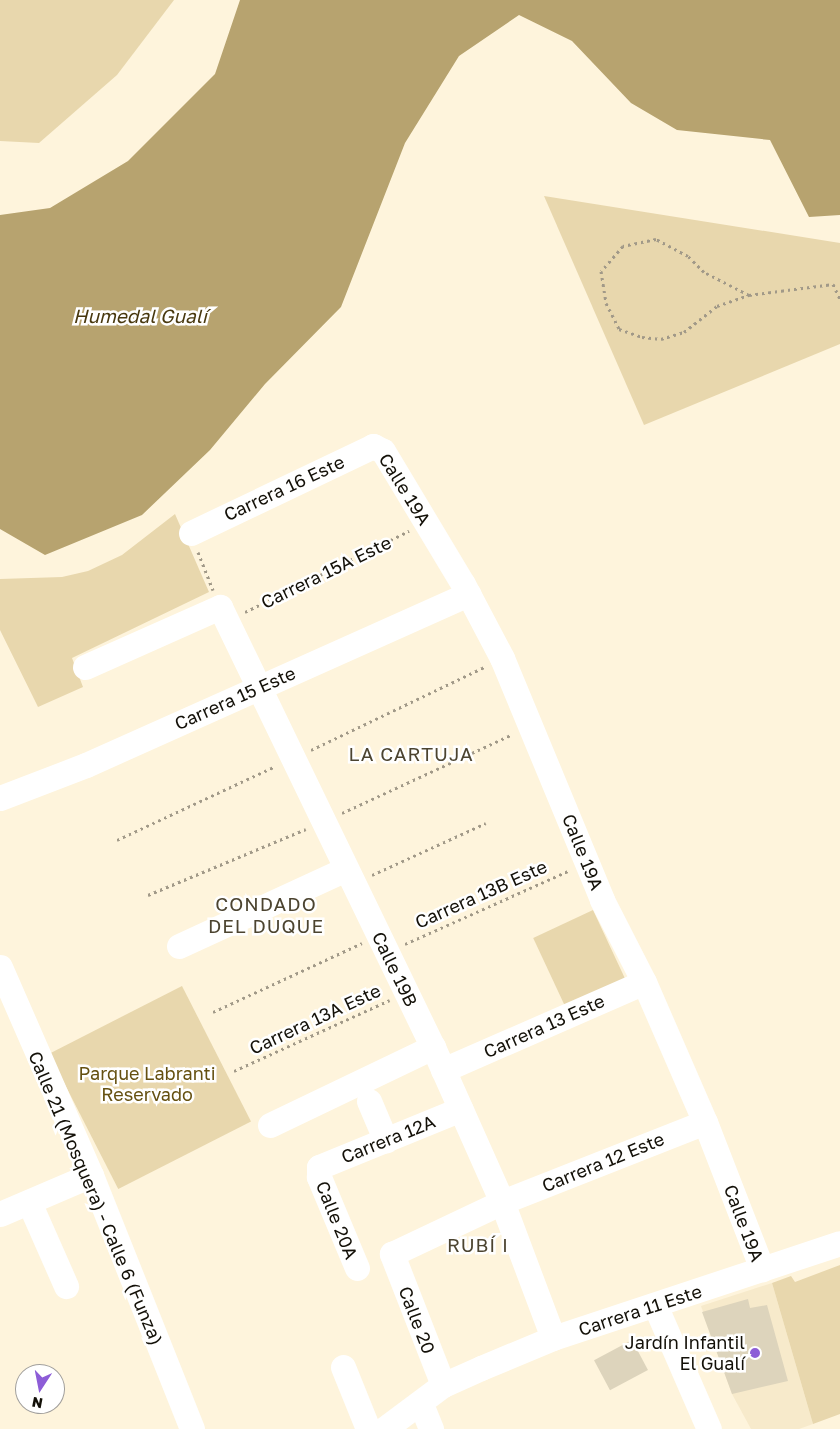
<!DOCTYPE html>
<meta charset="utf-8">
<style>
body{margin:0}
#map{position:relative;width:840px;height:1429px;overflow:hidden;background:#fef4dc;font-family:"Golos Text",sans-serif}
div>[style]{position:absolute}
.built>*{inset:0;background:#f7eacb}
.green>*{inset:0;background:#e8d7ad;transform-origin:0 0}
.water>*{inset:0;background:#b7a36f}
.building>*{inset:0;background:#ddd4bc;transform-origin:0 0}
.path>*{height:3px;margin-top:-1.5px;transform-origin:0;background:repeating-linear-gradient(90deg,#a19988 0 2.5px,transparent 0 6.5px)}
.minor>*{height:25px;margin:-12.5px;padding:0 12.5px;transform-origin:12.5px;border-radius:12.5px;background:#fff}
.dots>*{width:14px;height:14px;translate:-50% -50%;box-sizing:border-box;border:2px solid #fff;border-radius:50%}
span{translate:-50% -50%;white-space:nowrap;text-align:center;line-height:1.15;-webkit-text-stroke:5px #fff;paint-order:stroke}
.street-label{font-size:18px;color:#131008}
.park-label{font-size:18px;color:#655010}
.poi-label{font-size:18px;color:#131008}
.right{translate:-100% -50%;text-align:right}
.water-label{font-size:19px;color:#48380e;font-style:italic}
.neighbourhood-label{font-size:19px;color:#4c4430;letter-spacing:1px}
.north{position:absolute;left:15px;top:1364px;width:50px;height:50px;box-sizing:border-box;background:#fff;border:1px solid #a19f9c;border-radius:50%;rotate:191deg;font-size:14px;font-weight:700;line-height:20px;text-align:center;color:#131008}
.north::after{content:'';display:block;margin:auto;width:18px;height:22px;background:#8d5dd7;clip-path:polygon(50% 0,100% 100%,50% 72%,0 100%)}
</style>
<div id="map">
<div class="built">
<i style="clip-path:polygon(772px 1283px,813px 1424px,799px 1429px,751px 1429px,732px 1394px,701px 1306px)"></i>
</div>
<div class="green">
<i style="clip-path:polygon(0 0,174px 0,117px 75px,39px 143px,0 141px)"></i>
<i style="clip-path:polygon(544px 196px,840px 243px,840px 344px,644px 425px)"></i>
<i style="clip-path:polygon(175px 514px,209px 592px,72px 658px,83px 687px,38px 707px,0 630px,0 579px,62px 577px,88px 571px,122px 555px)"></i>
<i style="left:593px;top:910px;width:79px;height:66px;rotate:65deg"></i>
<i style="left:182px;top:986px;width:152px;height:149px;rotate:63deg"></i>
<i style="clip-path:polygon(840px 1265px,840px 1414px,813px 1424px,772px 1283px,791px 1276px,795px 1282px)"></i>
</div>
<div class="water">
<i style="clip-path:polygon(240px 0,840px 0,840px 215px,809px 217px,770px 140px,677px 130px,631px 103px,572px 41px,519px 15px,459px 56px,405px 143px,341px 307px,265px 384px,210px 450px,142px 515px,45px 555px,0 529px,0 215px,50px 208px,128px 161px,215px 74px)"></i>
</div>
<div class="building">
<i style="clip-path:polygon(748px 1299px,750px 1308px,767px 1305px,788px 1381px,732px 1394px,702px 1312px)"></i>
<i style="left:632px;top:1340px;width:34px;height:43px;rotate:62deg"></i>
</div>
<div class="path">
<i style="left:749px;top:295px;width:51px;rotate:-152.9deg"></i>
<i style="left:704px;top:272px;width:23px;rotate:-135deg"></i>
<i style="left:688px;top:256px;width:36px;rotate:-152deg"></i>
<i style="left:656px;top:239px;width:34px;rotate:168deg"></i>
<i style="left:623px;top:246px;width:33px;rotate:131deg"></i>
<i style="left:601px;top:271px;width:32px;rotate:81deg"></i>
<i style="left:606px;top:303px;width:29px;rotate:63deg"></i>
<i style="left:619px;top:329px;width:24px;rotate:19deg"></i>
<i style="left:642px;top:337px;width:19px;rotate:6deg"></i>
<i style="left:661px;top:339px;width:24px;rotate:-17deg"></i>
<i style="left:684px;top:332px;width:42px;rotate:-38.2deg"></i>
<i style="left:717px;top:306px;width:34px;rotate:-19deg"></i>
<i style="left:749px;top:295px;width:85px;rotate:-7.5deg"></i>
<i style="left:833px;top:284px;width:17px;rotate:65deg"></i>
<i style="left:198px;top:552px;width:41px;rotate:68.5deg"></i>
<i style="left:245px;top:612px;width:183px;rotate:-26.3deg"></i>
<i style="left:311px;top:750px;width:192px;rotate:-25.6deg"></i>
<i style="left:342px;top:813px;width:188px;rotate:-24.8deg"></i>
<i style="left:117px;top:840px;width:175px;rotate:-25deg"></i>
<i style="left:372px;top:875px;width:125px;rotate:-24.5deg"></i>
<i style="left:148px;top:895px;width:171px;rotate:-22.7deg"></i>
<i style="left:405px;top:944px;width:179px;rotate:-24.1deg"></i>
<i style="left:213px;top:1012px;width:164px;rotate:-24.8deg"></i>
<i style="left:234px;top:1071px;width:171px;rotate:-24.5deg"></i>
</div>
<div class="minor">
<i style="left:191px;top:533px;width:202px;rotate:-25.5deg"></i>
<i style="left:373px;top:446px;width:11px;rotate:27deg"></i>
<i style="left:383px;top:451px;width:155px;rotate:59deg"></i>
<i style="left:463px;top:584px;width:84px;rotate:62.2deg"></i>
<i style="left:502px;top:658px;width:262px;rotate:67.5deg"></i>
<i style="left:602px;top:900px;width:92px;rotate:62.9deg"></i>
<i style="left:644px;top:982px;width:153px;rotate:66.5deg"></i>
<i style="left:705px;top:1122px;width:158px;rotate:68.8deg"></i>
<i style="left:85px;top:667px;width:148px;rotate:-24deg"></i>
<i style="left:220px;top:607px;width:489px;rotate:64.2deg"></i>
<i style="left:433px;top:1047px;width:170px;rotate:66deg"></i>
<i style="left:502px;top:1202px;width:145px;rotate:69.4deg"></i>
<i style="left:0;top:798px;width:92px;rotate:-21deg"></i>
<i style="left:86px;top:765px;width:419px;rotate:-24.1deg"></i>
<i style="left:179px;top:946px;width:184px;rotate:-24.8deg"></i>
<i style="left:0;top:967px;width:227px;rotate:66.4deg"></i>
<i style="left:91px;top:1175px;width:273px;rotate:68.3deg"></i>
<i style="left:443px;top:1070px;width:219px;rotate:-23.6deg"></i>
<i style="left:369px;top:1101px;width:43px;rotate:67deg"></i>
<i style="left:270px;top:1125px;width:181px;rotate:-25.6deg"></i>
<i style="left:29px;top:1202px;width:92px;rotate:66.2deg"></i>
<i style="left:0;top:1214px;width:99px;rotate:-23.2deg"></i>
<i style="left:357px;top:1268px;width:99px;rotate:-112.7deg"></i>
<i style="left:319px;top:1177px;width:10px;rotate:-90deg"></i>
<i style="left:319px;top:1167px;width:153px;rotate:-22.2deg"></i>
<i style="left:655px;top:1305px;width:135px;rotate:66.5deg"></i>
<i style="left:343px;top:1367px;width:67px;rotate:68deg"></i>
<i style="left:443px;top:1385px;width:141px;rotate:-111.3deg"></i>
<i style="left:392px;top:1254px;width:122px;rotate:-25.3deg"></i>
<i style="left:502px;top:1202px;width:218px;rotate:-21.5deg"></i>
<i style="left:421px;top:1404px;width:27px;rotate:68deg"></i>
<i style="left:384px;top:1429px;width:74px;rotate:-36.7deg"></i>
<i style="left:443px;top:1385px;width:42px;rotate:-24.1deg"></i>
<i style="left:481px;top:1368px;width:78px;rotate:-22.6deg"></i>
<i style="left:553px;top:1338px;width:302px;rotate:-18.3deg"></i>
</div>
<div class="dots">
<i style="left:755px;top:1353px;background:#8d5dd7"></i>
</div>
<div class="street-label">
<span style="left:284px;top:488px;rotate:-25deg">Carrera 16 Este</span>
<span style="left:405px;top:489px;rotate:58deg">Calle 19A</span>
<span style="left:326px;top:572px;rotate:-26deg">Carrera 15A Este</span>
<span style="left:235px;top:698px;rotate:-24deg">Carrera 15 Este</span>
<span style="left:583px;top:852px;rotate:68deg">Calle 19A</span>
<span style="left:481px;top:894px;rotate:-24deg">Carrera 13B Este</span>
<span style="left:395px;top:969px;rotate:64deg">Calle 19B</span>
<span style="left:315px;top:1019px;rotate:-25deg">Carrera 13A Este</span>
<span style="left:544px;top:1026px;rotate:-24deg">Carrera 13 Este</span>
<span style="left:388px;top:1139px;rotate:-22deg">Carrera 12A</span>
<span style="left:603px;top:1162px;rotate:-22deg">Carrera 12 Este</span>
<span style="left:96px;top:1198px;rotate:67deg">Calle 21 (Mosquera) - Calle 6 (Funza)</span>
<span style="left:337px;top:1220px;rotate:68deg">Calle 20A</span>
<span style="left:744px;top:1223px;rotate:69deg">Calle 19A</span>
<span style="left:640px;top:1310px;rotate:-18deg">Carrera 11 Este</span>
<span style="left:417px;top:1320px;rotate:69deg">Calle 20</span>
</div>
<div class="park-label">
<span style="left:147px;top:1084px">Parque Labranti<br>Reservado</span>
</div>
<div class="poi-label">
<span class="right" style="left:745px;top:1353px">Jardín Infantil<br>El Gualí</span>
</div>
<div class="water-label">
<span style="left:140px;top:316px">Humedal Gualí</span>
</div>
<div class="neighbourhood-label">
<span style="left:411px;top:754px">LA CARTUJA</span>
<span style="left:266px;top:915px">CONDADO<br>DEL DUQUE</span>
<span style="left:478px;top:1245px">RUBÍ I</span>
</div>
<div class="north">N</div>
</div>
